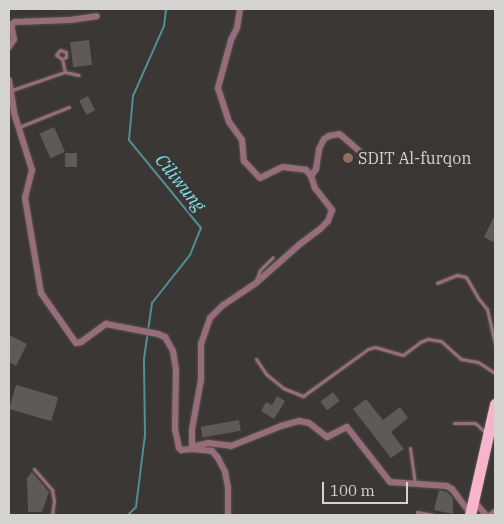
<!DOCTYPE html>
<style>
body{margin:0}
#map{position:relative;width:504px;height:524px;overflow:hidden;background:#3b3734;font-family:"IBM Plex Serif",serif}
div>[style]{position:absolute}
.stream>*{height:2px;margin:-1px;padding:0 1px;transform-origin:1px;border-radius:1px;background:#508f98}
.building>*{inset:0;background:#5f5958;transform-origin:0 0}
.roads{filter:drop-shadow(0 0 1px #575350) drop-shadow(0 0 1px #575350)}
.service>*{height:3px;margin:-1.5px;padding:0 1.5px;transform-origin:1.5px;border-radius:1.5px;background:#986d7b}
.minor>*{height:6px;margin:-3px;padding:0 3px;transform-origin:3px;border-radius:3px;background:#986d7b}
.trunk>*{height:11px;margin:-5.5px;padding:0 5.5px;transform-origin:5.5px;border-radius:5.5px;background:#f6b5ca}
.dots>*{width:14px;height:14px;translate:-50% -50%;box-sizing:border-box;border:2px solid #3b3734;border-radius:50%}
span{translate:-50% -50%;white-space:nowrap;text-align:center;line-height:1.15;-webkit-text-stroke:5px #3b3734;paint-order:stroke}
.poi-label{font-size:16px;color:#d5d3d0}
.left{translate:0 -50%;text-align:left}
.water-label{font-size:18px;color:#7fe4f1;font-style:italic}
.frame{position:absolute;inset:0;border:10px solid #d5d3d0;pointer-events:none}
.scale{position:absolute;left:322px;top:482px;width:86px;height:22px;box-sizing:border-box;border:2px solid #d5d3d0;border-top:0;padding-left:6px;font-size:15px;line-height:18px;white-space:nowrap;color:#d5d3d0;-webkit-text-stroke:4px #3b3734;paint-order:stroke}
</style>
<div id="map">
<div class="stream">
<i style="left:128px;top:515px;width:11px;rotate:-45deg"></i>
<i style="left:136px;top:507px;width:73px;rotate:-82.9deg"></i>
<i style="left:145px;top:435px;width:76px;rotate:-90.8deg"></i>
<i style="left:144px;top:359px;width:57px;rotate:-81.9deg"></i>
<i style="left:152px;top:303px;width:61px;rotate:-51.6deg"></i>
<i style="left:190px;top:255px;width:29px;rotate:-68deg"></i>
<i style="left:201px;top:228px;width:114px;rotate:-129.3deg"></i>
<i style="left:129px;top:140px;width:44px;rotate:-84.8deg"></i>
<i style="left:133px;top:96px;width:77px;rotate:-66.1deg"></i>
<i style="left:164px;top:26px;width:17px;rotate:-83deg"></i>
</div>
<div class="building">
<i style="left:89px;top:40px;width:25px;height:19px;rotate:83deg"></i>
<i style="left:88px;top:96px;width:16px;height:10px;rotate:63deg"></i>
<i style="left:54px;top:127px;width:27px;height:16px;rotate:66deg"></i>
<i style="left:65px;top:153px;width:12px;height:14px"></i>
<i style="clip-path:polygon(495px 215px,495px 238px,493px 242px,484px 237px)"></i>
<i style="clip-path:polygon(9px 335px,27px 344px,16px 366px,9px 362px)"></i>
<i style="left:16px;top:385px;width:44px;height:25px;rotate:16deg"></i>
<i style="left:333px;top:392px;width:11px;height:16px;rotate:52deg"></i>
<i style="clip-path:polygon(277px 396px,285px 401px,274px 419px,261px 411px,266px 402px,272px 405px)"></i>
<i style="clip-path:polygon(366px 399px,383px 420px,400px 407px,408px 418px,391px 432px,404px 449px,391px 458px,353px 409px)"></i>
<i style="left:239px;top:420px;width:11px;height:39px;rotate:80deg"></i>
<i style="clip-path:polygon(32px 472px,49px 492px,42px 512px,28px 512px,27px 478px)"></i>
<i style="clip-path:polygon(439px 490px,447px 492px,453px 498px,453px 514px,434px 510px)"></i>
</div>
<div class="roads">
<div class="service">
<i style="left:62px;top:59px;width:4px;rotate:-27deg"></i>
<i style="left:66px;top:57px;width:5px;rotate:-90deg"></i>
<i style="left:66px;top:52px;width:6px;rotate:-162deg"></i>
<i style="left:60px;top:50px;width:6px;rotate:129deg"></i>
<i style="left:56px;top:55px;width:7px;rotate:34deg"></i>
<i style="left:62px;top:59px;width:13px;rotate:77deg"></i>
<i style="left:12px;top:90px;width:56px;rotate:-18.8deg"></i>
<i style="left:65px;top:72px;width:14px;rotate:12deg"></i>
<i style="left:19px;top:127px;width:54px;rotate:-21.8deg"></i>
<i style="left:256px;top:280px;width:11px;rotate:-68deg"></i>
<i style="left:260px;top:270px;width:18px;rotate:-45deg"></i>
<i style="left:437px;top:283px;width:22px;rotate:-22deg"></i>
<i style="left:457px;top:275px;width:9px;rotate:13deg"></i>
<i style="left:466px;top:277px;width:24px;rotate:60deg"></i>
<i style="left:478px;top:298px;width:14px;rotate:51deg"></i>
<i style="left:487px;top:309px;width:37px;rotate:77deg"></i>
<i style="left:256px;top:359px;width:18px;rotate:56deg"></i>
<i style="left:266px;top:374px;width:22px;rotate:39deg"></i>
<i style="left:283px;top:388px;width:22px;rotate:22deg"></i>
<i style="left:303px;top:396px;width:80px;rotate:-35.9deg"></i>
<i style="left:368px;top:349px;width:7px;rotate:-16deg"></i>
<i style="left:375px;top:347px;width:29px;rotate:16deg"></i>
<i style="left:403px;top:355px;width:21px;rotate:-37deg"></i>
<i style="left:420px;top:342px;width:9px;rotate:-21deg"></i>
<i style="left:428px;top:339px;width:13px;rotate:9deg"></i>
<i style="left:441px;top:341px;width:27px;rotate:42deg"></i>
<i style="left:461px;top:359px;width:17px;rotate:10deg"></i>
<i style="left:478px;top:362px;width:20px;rotate:33deg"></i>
<i style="left:454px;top:423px;width:21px"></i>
<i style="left:475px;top:423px;width:13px;rotate:42deg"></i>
<i style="left:410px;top:448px;width:35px;rotate:82deg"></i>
<i style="left:34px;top:469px;width:28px;rotate:49deg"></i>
<i style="left:52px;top:490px;width:11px;rotate:80deg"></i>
<i style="left:54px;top:501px;width:14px;rotate:98deg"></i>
<i style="left:417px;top:512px;width:17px;rotate:10deg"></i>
</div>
<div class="minor">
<i style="left:240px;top:9px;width:19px;rotate:99deg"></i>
<i style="left:237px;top:28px;width:13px;rotate:117deg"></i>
<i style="left:231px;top:40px;width:50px;rotate:105.2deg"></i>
<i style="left:218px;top:88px;width:36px;rotate:72deg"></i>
<i style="left:229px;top:122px;width:22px;rotate:54deg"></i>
<i style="left:242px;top:140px;width:21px;rotate:85deg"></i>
<i style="left:244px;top:161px;width:23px;rotate:47deg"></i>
<i style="left:260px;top:178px;width:25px;rotate:-26deg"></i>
<i style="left:283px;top:167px;width:23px;rotate:7deg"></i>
<i style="left:306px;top:170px;width:8px;rotate:50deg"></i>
<i style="left:311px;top:176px;width:13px;rotate:72deg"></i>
<i style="left:315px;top:188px;width:28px;rotate:52deg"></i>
<i style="left:332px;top:210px;width:12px;rotate:110deg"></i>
<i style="left:328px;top:221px;width:11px;rotate:135deg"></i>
<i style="left:320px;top:229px;width:26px;rotate:143deg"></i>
<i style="left:299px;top:245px;width:57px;rotate:138.5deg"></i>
<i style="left:256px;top:283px;width:40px;rotate:146deg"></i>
<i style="left:223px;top:305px;width:18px;rotate:135deg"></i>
<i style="left:210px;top:318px;width:28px;rotate:109deg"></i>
<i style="left:201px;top:344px;width:36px;rotate:90deg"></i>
<i style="left:201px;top:380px;width:50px;rotate:100.4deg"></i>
<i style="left:192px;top:429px;width:18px;rotate:90deg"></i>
<i style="left:192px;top:447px;width:16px;rotate:-14deg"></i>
<i style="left:208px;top:443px;width:23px;rotate:7deg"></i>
<i style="left:231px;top:446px;width:54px;rotate:-21.8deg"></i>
<i style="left:281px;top:426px;width:19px;rotate:-16deg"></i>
<i style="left:299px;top:421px;width:10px;rotate:11deg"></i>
<i style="left:309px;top:423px;width:23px;rotate:38deg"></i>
<i style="left:327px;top:437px;width:22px;rotate:-27deg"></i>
<i style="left:347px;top:427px;width:70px;rotate:52deg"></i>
<i style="left:390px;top:482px;width:57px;rotate:4deg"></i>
<i style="left:447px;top:486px;width:6px;rotate:31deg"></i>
<i style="left:452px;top:489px;width:30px;rotate:53deg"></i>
<i style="left:9px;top:47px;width:9px;rotate:-58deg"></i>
<i style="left:14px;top:39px;width:14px;rotate:-102deg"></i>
<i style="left:11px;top:25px;width:5px;rotate:-37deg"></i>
<i style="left:15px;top:22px;width:55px;rotate:-2.1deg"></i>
<i style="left:70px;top:20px;width:27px;rotate:-8deg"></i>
<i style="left:9px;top:80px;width:36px;rotate:81deg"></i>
<i style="left:15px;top:116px;width:57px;rotate:72.5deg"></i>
<i style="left:32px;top:170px;width:29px;rotate:104deg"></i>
<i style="left:25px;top:198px;width:96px;rotate:80.4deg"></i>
<i style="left:41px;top:293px;width:61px;rotate:55deg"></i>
<i style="left:76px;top:343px;width:5px;rotate:-11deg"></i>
<i style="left:81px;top:342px;width:31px;rotate:-36deg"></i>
<i style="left:106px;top:324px;width:53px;rotate:10.9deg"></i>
<i style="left:158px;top:334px;width:8px;rotate:23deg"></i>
<i style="left:165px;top:337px;width:16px;rotate:60deg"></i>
<i style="left:173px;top:351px;width:19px;rotate:81deg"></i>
<i style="left:176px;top:370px;width:59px;rotate:91deg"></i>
<i style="left:175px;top:429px;width:19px;rotate:78deg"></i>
<i style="left:179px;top:448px;width:3px;rotate:45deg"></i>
<i style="left:181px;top:450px;width:12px;rotate:-5deg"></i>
<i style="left:193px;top:449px;width:19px;rotate:6deg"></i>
<i style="left:212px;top:451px;width:9px;rotate:49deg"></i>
<i style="left:218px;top:458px;width:16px;rotate:63deg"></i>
<i style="left:225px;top:472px;width:15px;rotate:79deg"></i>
<i style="left:228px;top:487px;width:28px;rotate:90deg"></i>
<i style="left:311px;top:176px;width:9px;rotate:-54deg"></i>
<i style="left:316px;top:169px;width:20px;rotate:-81deg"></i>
<i style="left:319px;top:149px;width:11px;rotate:-63deg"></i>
<i style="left:324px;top:139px;width:6px;rotate:-31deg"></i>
<i style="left:329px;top:136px;width:10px;rotate:-11deg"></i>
<i style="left:339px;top:134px;width:4px;rotate:34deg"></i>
<i style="left:342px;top:136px;width:32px;rotate:41deg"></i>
<i style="left:473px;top:500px;width:20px;rotate:49deg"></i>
<i style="left:491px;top:515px;width:5px;rotate:-37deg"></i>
</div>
<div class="trunk">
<i style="left:470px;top:515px;width:114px;rotate:-77.3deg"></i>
</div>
</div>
<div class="dots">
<i style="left:348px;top:158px;background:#8d6e63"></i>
</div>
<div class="poi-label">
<span class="left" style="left:358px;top:158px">SDIT Al-furqon</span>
</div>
<div class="water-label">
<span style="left:180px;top:183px;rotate:51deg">Ciliwung</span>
</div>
<div class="frame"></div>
<div class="scale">100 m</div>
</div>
